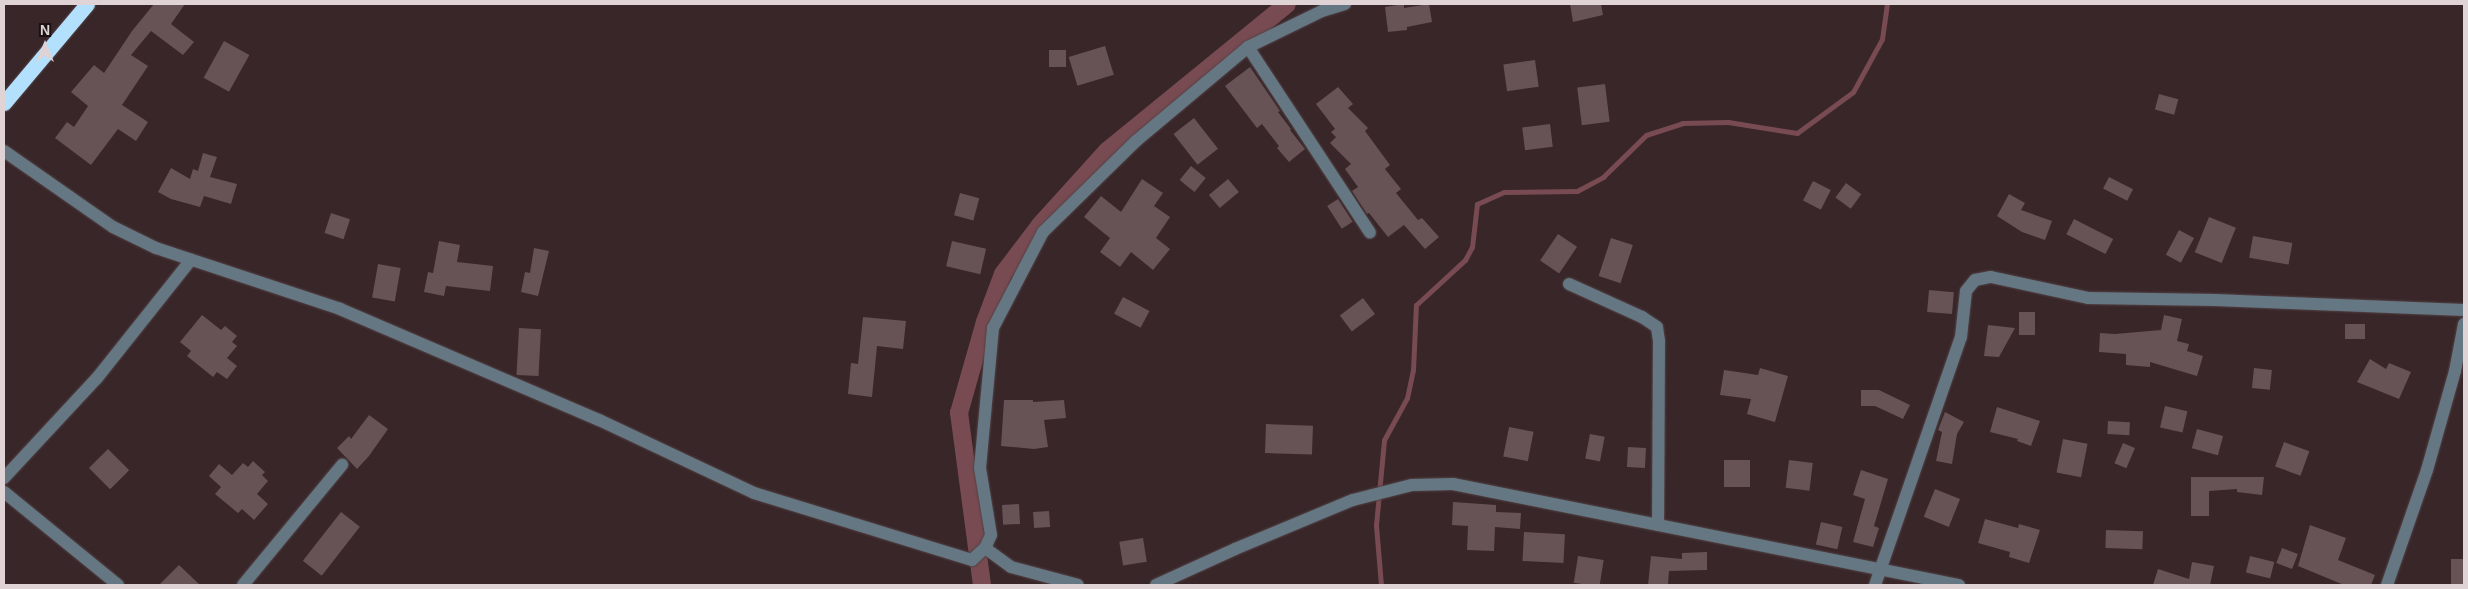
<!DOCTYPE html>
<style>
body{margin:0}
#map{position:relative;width:2468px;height:589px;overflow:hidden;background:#382629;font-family:Helvetica,sans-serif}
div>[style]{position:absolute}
.stream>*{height:5px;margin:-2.5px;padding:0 2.5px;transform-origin:2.5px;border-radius:2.5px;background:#784b52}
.canal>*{height:18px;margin:-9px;padding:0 9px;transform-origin:9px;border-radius:9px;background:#784b52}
.building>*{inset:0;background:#675255;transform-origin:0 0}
.roads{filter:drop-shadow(0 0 1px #534245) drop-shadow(0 0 1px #534245)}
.minor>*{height:12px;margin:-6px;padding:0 6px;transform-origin:6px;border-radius:6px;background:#657782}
.highway>*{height:15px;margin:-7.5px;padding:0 7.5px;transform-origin:7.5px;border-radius:7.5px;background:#b3e1fd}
span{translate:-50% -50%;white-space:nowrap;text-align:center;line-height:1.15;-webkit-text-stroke:5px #1a1113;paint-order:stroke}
.frame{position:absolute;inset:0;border:5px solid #e0d3d5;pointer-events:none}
.north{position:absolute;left:20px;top:20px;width:50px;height:50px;-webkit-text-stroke:4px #1a1113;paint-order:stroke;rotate:0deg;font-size:14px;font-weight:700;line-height:20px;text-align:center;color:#e0d3d5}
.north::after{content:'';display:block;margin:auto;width:18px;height:22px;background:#e0d3d5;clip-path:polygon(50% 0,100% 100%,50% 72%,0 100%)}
</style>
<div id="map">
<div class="stream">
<i style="left:1381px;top:585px;width:60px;rotate:-94.8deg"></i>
<i style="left:1376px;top:525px;width:85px;rotate:-84.6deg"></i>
<i style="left:1384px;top:440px;width:48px;rotate:-61.3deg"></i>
<i style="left:1407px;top:398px;width:29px;rotate:-78deg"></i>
<i style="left:1413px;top:370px;width:65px;rotate:-87.4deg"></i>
<i style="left:1416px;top:305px;width:67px;rotate:-42.6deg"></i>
<i style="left:1465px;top:260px;width:15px;rotate:-62deg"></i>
<i style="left:1472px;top:247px;width:43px;rotate:-83.4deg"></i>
<i style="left:1477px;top:204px;width:30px;rotate:-24deg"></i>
<i style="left:1504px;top:192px;width:73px;rotate:-0.8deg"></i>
<i style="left:1577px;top:191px;width:30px;rotate:-28deg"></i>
<i style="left:1603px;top:177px;width:60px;rotate:-44.3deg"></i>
<i style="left:1646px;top:135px;width:38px;rotate:-18deg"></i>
<i style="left:1682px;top:123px;width:46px;rotate:-1.2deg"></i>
<i style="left:1728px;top:122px;width:70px;rotate:9.1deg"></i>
<i style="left:1797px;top:133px;width:69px;rotate:-36.2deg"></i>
<i style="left:1853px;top:92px;width:60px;rotate:-61.3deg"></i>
<i style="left:1882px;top:39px;width:35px;rotate:-82deg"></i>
</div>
<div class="canal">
<i style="left:982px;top:585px;width:174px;rotate:-97.6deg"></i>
<i style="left:959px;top:413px;width:95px;rotate:-74.1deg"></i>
<i style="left:985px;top:322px;width:51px;rotate:-69.4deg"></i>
<i style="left:1003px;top:274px;width:61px;rotate:-52.9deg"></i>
<i style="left:1040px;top:225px;width:100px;rotate:-47.8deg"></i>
<i style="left:1107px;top:151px;width:232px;rotate:-39.2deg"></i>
</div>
<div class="building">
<i style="clip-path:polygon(154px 4px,185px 4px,171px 24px,194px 42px,183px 55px,151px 31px,131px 55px,148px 66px,122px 105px,148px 122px,136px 141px,118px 129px,91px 165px,55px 138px,67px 122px,74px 127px,88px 106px,71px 92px,94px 65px,104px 73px,132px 31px)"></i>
<i style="clip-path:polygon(1404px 4px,1404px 8px,1429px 4px,1432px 22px,1407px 27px,1407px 30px,1388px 32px,1385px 7px)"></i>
<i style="clip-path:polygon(1570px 4px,1601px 4px,1603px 15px,1573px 22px)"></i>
<i style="left:224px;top:41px;width:29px;height:42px;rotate:29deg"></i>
<i style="left:1105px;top:46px;width:30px;height:38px;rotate:73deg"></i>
<i style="left:1049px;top:50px;width:17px;height:17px"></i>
<i style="left:1535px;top:60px;width:27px;height:32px;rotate:82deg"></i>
<i style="clip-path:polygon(1250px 67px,1280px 111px,1278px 112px,1291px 129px,1290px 130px,1305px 149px,1289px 162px,1277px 148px,1279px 146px,1262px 124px,1257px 128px,1225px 86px)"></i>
<i style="left:1605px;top:84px;width:38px;height:28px;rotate:83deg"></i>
<i style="clip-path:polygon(1338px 87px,1353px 104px,1348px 108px,1368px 128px,1365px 131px,1390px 165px,1385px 169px,1401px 189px,1396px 193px,1418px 220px,1422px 218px,1439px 237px,1425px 249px,1404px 225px,1388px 237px,1369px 213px,1367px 214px,1352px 191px,1358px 187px,1345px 169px,1351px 164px,1330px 143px,1336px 137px,1331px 132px,1335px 129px,1316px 104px)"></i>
<i style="left:2159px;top:94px;width:20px;height:16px;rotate:15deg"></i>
<i style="left:1194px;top:118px;width:39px;height:26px;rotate:52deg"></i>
<i style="left:1550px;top:124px;width:23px;height:28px;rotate:83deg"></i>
<i style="clip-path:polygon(203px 153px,217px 157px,210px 177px,237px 184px,231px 204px,204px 196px,200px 207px,171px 199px,158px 192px,171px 168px,190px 179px,193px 169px,198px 171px)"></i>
<i style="left:1191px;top:166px;width:19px;height:18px;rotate:39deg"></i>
<i style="left:2109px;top:177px;width:27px;height:13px;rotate:27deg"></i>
<i style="clip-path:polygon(1142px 179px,1163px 193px,1154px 206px,1170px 217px,1156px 238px,1170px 249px,1153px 270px,1131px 252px,1120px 267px,1100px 252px,1110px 238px,1084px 217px,1101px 196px,1121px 212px)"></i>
<i style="left:1228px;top:179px;width:17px;height:25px;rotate:50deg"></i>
<i style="left:1813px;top:181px;width:20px;height:22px;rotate:27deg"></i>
<i style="left:1846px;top:183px;width:19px;height:18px;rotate:36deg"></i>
<i style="left:960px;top:193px;width:20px;height:23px;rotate:15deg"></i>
<i style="clip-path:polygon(2009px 194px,2025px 203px,2021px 210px,2052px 221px,2045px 240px,2022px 232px,1997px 216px)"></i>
<i style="left:1338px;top:199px;width:27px;height:13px;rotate:57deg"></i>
<i style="left:331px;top:213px;width:20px;height:21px;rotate:18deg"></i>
<i style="left:2209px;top:217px;width:29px;height:38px;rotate:22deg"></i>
<i style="left:2074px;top:219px;width:44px;height:17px;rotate:27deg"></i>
<i style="left:2179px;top:230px;width:17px;height:28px;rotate:28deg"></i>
<i style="left:1558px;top:234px;width:23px;height:32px;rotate:34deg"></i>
<i style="left:2253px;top:236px;width:40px;height:22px;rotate:10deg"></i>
<i style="left:1611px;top:238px;width:23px;height:40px;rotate:18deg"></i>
<i style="clip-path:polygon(439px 241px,460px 245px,457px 262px,493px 266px,490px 291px,446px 286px,444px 296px,424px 292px,428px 272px,433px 273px)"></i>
<i style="left:952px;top:241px;width:35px;height:26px;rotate:13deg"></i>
<i style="clip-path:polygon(534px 248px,549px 251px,538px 296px,521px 292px,525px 272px,530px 273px)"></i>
<i style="left:378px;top:264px;width:23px;height:34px;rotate:10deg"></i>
<i style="left:1929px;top:290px;width:25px;height:22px;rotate:5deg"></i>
<i style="left:1123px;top:297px;width:30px;height:19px;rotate:28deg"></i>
<i style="left:1363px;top:298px;width:20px;height:29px;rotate:53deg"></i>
<i style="left:2019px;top:312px;width:16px;height:23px"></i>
<i style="clip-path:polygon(202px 315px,221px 330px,225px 326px,237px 336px,232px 342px,237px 346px,227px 358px,237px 366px,227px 379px,217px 372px,213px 377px,187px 356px,191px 351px,180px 342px)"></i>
<i style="clip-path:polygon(2164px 315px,2182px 319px,2177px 341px,2189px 344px,2187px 351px,2203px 356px,2197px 376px,2150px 362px,2150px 367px,2126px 365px,2126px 354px,2099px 352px,2100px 333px,2115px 334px,2161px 330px)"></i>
<i style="clip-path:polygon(863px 317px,906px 321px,903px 349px,877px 346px,872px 397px,848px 394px,851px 363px,858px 364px)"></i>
<i style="left:2345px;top:324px;width:20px;height:15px"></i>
<i style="clip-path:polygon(1988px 325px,2015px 328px,1999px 357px,1984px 356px)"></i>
<i style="left:519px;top:328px;width:22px;height:47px;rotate:3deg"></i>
<i style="clip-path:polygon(2370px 359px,2386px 369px,2389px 363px,2411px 372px,2399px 399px,2357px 382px)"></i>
<i style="clip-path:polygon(1760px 368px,1788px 376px,1775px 422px,1747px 414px,1751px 399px,1720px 395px,1724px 370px,1758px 375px)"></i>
<i style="left:2254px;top:368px;width:18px;height:20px;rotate:6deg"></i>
<i style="clip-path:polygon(1861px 390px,1879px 390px,1910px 405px,1903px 419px,1875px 406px,1861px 406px)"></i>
<i style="clip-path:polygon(1004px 400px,1033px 400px,1033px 402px,1064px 400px,1066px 418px,1044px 420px,1048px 447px,1034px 449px,1001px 446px)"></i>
<i style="left:2165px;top:406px;width:23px;height:22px;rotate:13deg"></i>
<i style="clip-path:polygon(1997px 407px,2040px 421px,2031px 446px,2017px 441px,2018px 439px,1990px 432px)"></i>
<i style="clip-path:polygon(1945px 412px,1964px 422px,1957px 434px,1952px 464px,1936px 461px,1942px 432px,1938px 430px)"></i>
<i style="clip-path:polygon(369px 415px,388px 429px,369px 456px,357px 469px,337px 448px,349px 436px,351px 439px)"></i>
<i style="left:2108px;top:421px;width:22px;height:13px;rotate:3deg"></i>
<i style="left:1266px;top:424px;width:47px;height:29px;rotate:2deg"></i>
<i style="left:1509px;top:427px;width:25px;height:30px;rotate:11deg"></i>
<i style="left:2197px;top:429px;width:27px;height:20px;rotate:15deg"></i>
<i style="left:1590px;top:434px;width:15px;height:25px;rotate:11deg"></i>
<i style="left:2063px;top:439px;width:25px;height:34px;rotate:11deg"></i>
<i style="left:2284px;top:442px;width:27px;height:26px;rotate:20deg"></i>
<i style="left:2123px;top:443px;width:13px;height:22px;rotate:23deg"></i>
<i style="left:1628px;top:447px;width:18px;height:20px;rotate:3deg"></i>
<i style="left:108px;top:449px;width:30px;height:27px;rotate:45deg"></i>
<i style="left:1724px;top:460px;width:26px;height:27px"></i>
<i style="left:1789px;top:460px;width:24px;height:28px;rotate:7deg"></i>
<i style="clip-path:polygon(253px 461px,265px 472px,262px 475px,268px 481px,257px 494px,268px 504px,254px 520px,242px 509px,238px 513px,215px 494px,221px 487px,209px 476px,219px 464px,232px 475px,243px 463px,248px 467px)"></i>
<i style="clip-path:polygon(1861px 470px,1888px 479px,1874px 526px,1879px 528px,1873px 547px,1853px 542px,1865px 499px,1853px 495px)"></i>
<i style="clip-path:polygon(2191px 477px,2264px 477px,2262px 495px,2237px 492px,2237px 489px,2209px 491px,2209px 516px,2191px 516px)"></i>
<i style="left:1935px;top:489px;width:27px;height:30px;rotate:22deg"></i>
<i style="clip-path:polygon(1453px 502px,1496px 505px,1496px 512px,1521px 513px,1520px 529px,1495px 527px,1494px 551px,1467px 550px,1468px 526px,1452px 525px)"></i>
<i style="left:1019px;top:504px;width:20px;height:17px;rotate:87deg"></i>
<i style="left:1049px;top:511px;width:16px;height:16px;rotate:86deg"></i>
<i style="left:341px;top:512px;width:24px;height:62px;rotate:38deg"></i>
<i style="clip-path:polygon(1985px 519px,2018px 528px,2019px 524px,2040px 530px,2029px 563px,2009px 557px,2010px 552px,1978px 543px)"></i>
<i style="left:1821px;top:522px;width:22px;height:23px;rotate:13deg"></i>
<i style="clip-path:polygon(2310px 525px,2346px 538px,2338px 560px,2375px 575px,2371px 585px,2344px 585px,2298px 566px)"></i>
<i style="left:2106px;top:530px;width:37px;height:18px;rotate:2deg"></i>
<i style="left:1524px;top:532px;width:41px;height:29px;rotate:3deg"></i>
<i style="left:1143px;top:538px;width:24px;height:24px;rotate:81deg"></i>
<i style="left:2282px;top:548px;width:17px;height:16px;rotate:21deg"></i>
<i style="clip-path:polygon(1707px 552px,1707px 570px,1669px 571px,1668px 585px,1648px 585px,1651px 556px,1682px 559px,1682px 553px)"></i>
<i style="left:1578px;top:556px;width:26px;height:27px;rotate:9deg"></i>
<i style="left:2250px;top:556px;width:25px;height:17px;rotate:14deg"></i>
<i style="left:2464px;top:559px;width:26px;height:13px;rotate:90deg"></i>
<i style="clip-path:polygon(2192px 562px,2214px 566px,2210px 585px,2153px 585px,2158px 569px,2189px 579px)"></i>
<i style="clip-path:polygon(179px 565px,200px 585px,159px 585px)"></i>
</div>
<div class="roads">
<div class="minor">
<i style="left:1248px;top:47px;width:222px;rotate:56.7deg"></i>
<i style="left:4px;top:151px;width:133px;rotate:34.9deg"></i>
<i style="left:113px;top:227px;width:48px;rotate:26deg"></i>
<i style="left:156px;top:248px;width:194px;rotate:18.3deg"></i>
<i style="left:340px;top:309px;width:282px;rotate:23.2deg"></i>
<i style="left:599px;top:420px;width:171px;rotate:25.2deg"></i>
<i style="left:754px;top:493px;width:228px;rotate:17.1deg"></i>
<i style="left:972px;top:560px;width:18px;rotate:-43deg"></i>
<i style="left:985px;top:548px;width:14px;rotate:-65deg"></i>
<i style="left:991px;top:535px;width:68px;rotate:-99.3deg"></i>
<i style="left:980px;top:468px;width:141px;rotate:-84.7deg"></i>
<i style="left:993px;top:328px;width:108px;rotate:-62.5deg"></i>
<i style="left:1043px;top:232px;width:130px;rotate:-44.4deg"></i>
<i style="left:1136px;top:141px;width:146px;rotate:-40deg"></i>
<i style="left:1248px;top:47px;width:82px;rotate:-25.9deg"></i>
<i style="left:1322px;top:11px;width:24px;rotate:-17deg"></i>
<i style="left:1569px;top:284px;width:80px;rotate:24.3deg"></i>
<i style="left:1642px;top:317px;width:18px;rotate:34deg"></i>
<i style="left:1657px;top:327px;width:14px;rotate:82deg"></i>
<i style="left:1659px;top:341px;width:184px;rotate:90.3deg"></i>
<i style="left:4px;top:478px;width:137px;rotate:-47.1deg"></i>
<i style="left:97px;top:378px;width:151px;rotate:-51.5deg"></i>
<i style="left:4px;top:492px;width:147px;rotate:39.2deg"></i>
<i style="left:985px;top:548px;width:32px;rotate:36deg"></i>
<i style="left:1011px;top:567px;width:69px;rotate:15deg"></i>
<i style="left:243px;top:585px;width:156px;rotate:-50.5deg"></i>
<i style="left:1156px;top:585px;width:87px;rotate:-24.5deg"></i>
<i style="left:1235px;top:549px;width:128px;rotate:-22.6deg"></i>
<i style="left:1353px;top:500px;width:61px;rotate:-14.3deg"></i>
<i style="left:1412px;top:485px;width:41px;rotate:-1.4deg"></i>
<i style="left:1453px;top:484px;width:516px;rotate:11.29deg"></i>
<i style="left:1875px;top:585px;width:262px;rotate:-70.9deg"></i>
<i style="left:1961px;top:337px;width:46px;rotate:-83.8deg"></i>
<i style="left:1966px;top:291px;width:14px;rotate:-51deg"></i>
<i style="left:1975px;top:280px;width:16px;rotate:-11deg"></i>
<i style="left:1991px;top:277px;width:99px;rotate:12.2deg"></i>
<i style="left:2088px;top:298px;width:127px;rotate:0.9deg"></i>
<i style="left:2215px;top:300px;width:249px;rotate:2.3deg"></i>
<i style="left:2387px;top:585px;width:122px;rotate:-70.8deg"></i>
<i style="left:2427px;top:470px;width:103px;rotate:-74.2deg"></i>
<i style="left:2455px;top:371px;width:48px;rotate:-79.2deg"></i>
</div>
<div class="highway">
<i style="left:4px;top:103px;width:129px;rotate:-50deg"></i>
</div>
</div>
<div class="frame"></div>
<div class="north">N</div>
</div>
